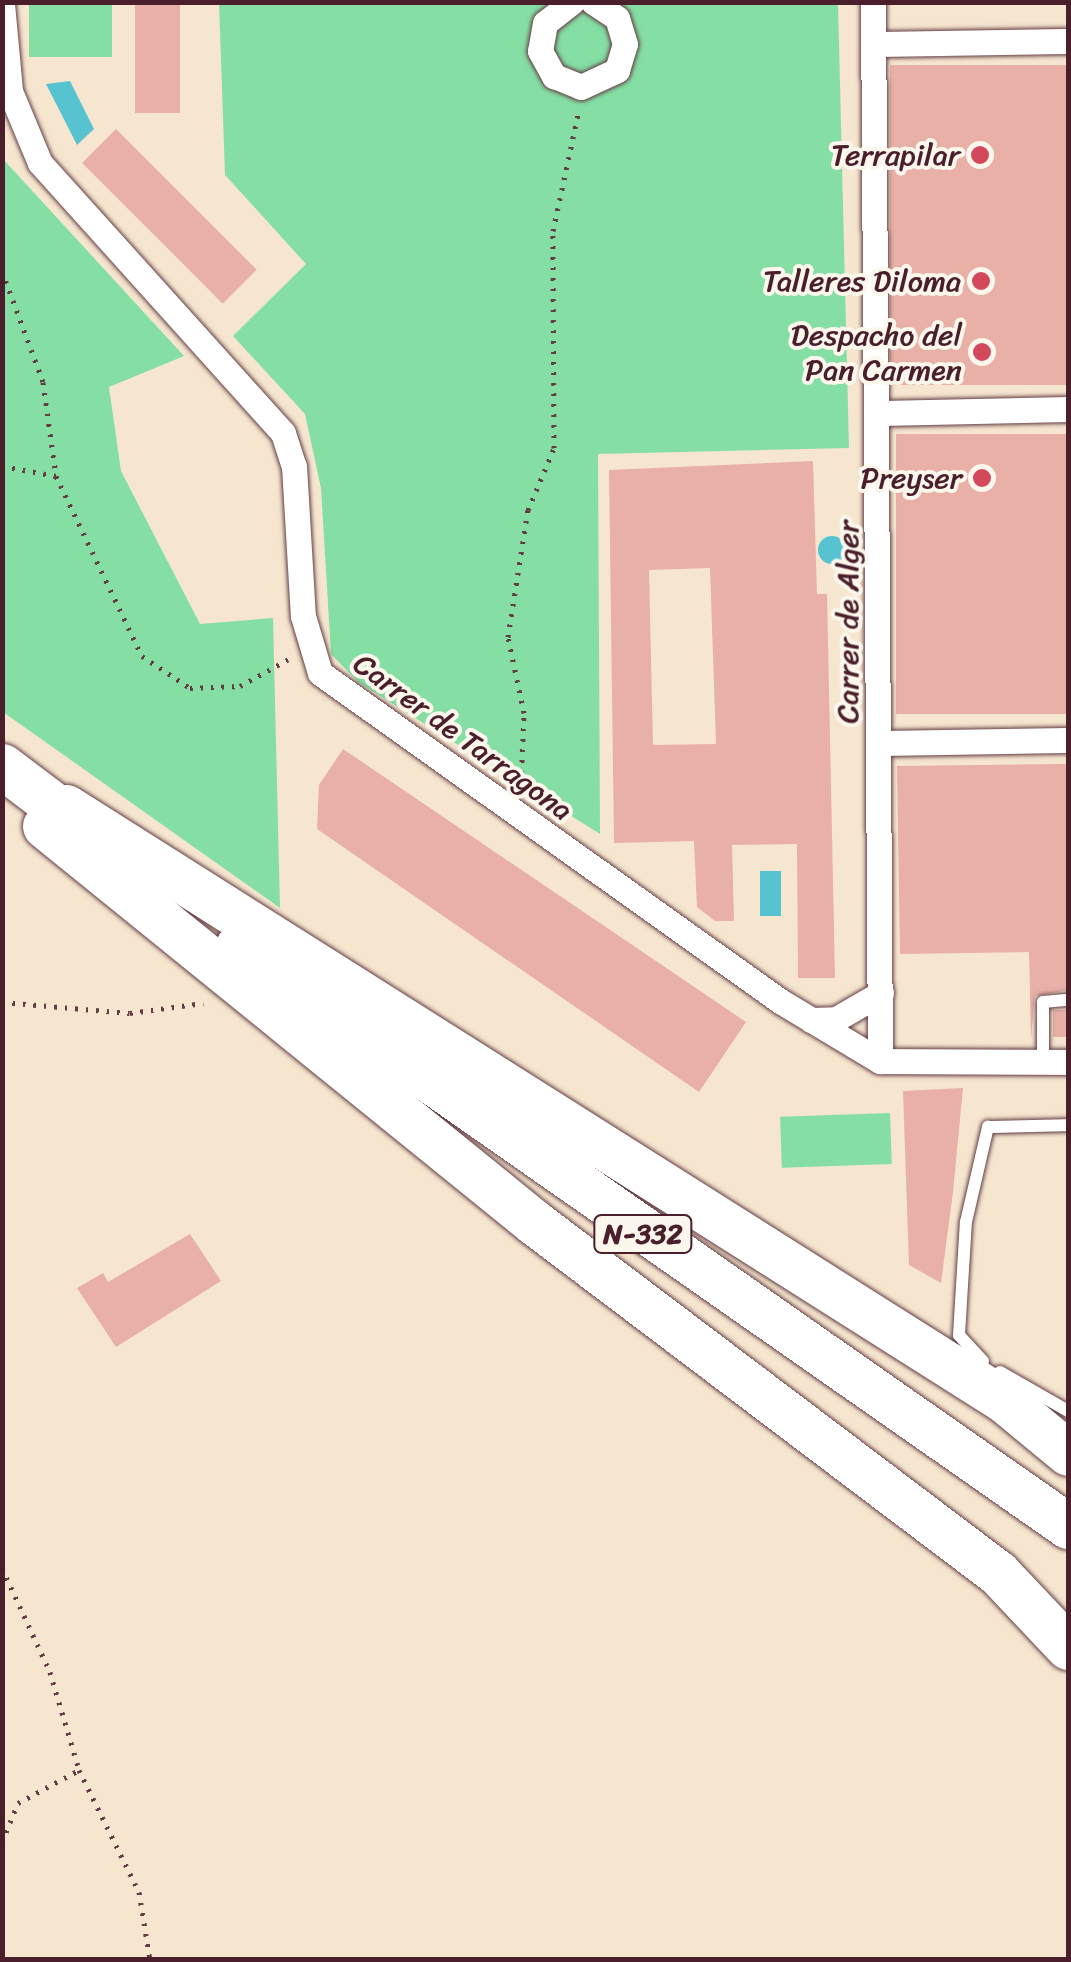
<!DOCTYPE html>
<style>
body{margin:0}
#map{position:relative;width:1071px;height:1962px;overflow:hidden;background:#f6e6cf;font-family:Sriracha,sans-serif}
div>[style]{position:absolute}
.green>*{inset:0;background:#85dfa5;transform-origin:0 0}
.water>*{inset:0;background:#57c3d0;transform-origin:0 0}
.round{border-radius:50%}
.building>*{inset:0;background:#e8b0a6;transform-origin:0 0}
.path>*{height:5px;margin-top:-2.5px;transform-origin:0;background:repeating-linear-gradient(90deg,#643d44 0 2.5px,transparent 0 10.5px)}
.roads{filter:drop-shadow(0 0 2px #643d44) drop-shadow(0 0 2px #643d44)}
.lane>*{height:12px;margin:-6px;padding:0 6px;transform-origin:6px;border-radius:6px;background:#fff}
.street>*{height:25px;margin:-12.5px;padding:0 12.5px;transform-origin:12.5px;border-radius:12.5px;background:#fff}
.highway>*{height:45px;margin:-22.5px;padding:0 22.5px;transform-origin:22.5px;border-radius:22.5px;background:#fff}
.dots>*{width:28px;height:28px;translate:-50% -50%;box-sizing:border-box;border:5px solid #fbf7ec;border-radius:50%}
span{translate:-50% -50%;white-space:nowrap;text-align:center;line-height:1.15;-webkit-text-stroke:8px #fbf7ec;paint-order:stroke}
.shield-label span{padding:2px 8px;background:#fbf7ec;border:2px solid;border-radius:8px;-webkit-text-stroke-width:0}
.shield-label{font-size:28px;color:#4a1f2b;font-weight:700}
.poi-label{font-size:30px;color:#4a1f2b}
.right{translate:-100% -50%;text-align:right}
.street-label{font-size:30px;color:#4a1f2b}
.frame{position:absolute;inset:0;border:5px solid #4a1f2b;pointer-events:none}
</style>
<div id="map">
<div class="green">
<i style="left:29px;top:3px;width:83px;height:54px"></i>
<i style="clip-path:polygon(219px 3px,838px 3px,849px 448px,598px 454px,600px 834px,358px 682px,331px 654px,321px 488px,305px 414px,233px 336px,306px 264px,225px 175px)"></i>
<i style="clip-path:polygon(3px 159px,184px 356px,109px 387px,121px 471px,200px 624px,273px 618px,280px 908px,3px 712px)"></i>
<i style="left:890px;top:1113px;width:51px;height:110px;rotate:88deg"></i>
</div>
<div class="water">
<i style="clip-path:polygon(70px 81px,94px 129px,77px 145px,46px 84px)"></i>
<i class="round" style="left:818px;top:536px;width:28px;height:28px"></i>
<i style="left:760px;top:871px;width:21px;height:45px"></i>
</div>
<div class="building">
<i style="left:135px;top:2px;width:45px;height:111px"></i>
<i style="left:1068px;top:65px;width:320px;height:178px;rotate:90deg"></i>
<i style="left:116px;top:129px;width:199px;height:48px;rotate:45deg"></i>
<i style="left:1068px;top:434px;width:280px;height:172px;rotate:90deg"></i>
<i style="clip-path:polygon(evenodd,813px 461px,817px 594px,827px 594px,835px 978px,798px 978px,797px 844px,732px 845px,734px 921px,715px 921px,697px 907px,694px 841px,614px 843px,609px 470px,813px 461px,710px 568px,716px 744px,653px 745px,649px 570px,710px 568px)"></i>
<i style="clip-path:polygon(343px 749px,746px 1022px,699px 1092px,317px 829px,319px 785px)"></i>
<i style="clip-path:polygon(1068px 764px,1068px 990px,1035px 996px,1031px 1038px,1029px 952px,900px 954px,897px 766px)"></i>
<i style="left:1068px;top:1010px;width:27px;height:15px;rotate:90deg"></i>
<i style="clip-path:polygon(963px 1088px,953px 1192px,941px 1283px,909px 1265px,903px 1091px)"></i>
<i style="clip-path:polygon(190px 1234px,221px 1281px,116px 1347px,77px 1288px,103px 1273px,108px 1282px)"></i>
</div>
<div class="path">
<i style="left:2px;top:271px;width:118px;rotate:69.7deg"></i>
<i style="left:43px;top:382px;width:95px;rotate:82.1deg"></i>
<i style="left:56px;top:476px;width:199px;rotate:64.5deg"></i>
<i style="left:142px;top:656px;width:58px;rotate:33.7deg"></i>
<i style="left:190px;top:688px;width:50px;rotate:-2.3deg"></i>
<i style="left:240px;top:686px;width:56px;rotate:-28.9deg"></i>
<i style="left:2px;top:466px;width:55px;rotate:10.5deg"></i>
<i style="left:521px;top:783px;width:70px;rotate:-87.5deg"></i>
<i style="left:524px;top:713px;width:78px;rotate:-101.9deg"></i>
<i style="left:508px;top:637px;width:129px;rotate:-81.1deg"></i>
<i style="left:528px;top:510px;width:67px;rotate:-67.2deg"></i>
<i style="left:554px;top:448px;width:217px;rotate:-90.3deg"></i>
<i style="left:553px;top:231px;width:124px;rotate:-77.9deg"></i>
<i style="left:2px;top:1002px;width:128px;rotate:4.9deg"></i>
<i style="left:130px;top:1013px;width:74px;rotate:-7.8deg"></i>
<i style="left:2px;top:1568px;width:115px;rotate:65.2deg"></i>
<i style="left:50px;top:1672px;width:102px;rotate:73.5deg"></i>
<i style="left:79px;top:1770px;width:136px;rotate:63.8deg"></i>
<i style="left:139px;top:1892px;width:69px;rotate:80.8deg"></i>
<i style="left:2px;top:1842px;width:42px;rotate:-67.7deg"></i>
<i style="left:18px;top:1803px;width:69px;rotate:-28.4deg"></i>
</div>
<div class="roads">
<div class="lane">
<i style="left:1043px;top:1061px;width:59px;rotate:-90deg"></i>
<i style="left:1043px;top:1002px;width:25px;rotate:-5deg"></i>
<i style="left:983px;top:1361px;width:35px;rotate:-133deg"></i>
<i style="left:959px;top:1335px;width:113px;rotate:-86.5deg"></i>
<i style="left:966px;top:1222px;width:98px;rotate:-77deg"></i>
<i style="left:988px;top:1127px;width:80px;rotate:-1.4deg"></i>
<i style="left:1000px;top:1372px;width:78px;rotate:29.8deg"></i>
</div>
<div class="street">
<i style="left:572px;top:2px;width:34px;rotate:142deg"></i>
<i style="left:545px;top:23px;width:28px;rotate:100deg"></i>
<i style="left:540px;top:51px;width:29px;rotate:61deg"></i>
<i style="left:554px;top:76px;width:29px;rotate:22deg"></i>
<i style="left:581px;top:87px;width:40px;rotate:-25deg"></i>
<i style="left:617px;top:70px;width:27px;rotate:-73deg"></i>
<i style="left:625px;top:44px;width:27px;rotate:-107deg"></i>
<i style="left:617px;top:18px;width:29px;rotate:-146deg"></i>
<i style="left:873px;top:2px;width:1059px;rotate:89.62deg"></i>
<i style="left:2px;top:4px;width:87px;rotate:84.7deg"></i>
<i style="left:10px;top:91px;width:78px;rotate:67.4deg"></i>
<i style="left:40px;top:163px;width:363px;rotate:48deg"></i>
<i style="left:283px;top:433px;width:35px;rotate:72deg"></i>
<i style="left:294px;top:466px;width:150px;rotate:86.6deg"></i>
<i style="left:303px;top:616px;width:59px;rotate:73.4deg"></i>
<i style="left:320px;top:673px;width:565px;rotate:35.49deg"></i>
<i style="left:780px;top:1001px;width:117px;rotate:31deg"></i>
<i style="left:874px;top:44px;width:194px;rotate:-0.9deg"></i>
<i style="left:882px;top:413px;width:186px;rotate:-1.2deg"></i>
<i style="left:880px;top:743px;width:188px;rotate:-0.9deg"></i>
<i style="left:811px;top:1020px;width:25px;rotate:-2deg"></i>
<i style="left:836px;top:1019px;width:52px;rotate:-30deg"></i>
<i style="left:880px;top:1061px;width:188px;rotate:0.3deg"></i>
</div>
<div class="highway">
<i style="left:2px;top:766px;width:108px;rotate:37.1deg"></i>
<i style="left:66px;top:807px;width:1110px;rotate:32.3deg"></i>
<i style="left:1004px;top:1400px;width:83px;rotate:39.6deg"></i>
<i style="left:45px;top:826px;width:631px;rotate:39.01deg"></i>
<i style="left:535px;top:1223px;width:580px;rotate:37.09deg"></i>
<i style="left:998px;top:1573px;width:102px;rotate:46.6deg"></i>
<i style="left:238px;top:946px;width:1013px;rotate:34.95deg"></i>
</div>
</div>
<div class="dots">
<i style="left:980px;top:155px;background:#d1495b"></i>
<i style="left:981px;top:281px;background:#d1495b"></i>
<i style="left:982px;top:352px;background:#d1495b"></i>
<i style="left:982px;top:478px;background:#d1495b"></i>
</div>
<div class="shield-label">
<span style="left:643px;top:1234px">N-332</span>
</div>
<div class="poi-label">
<span class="right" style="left:960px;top:155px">Terrapilar</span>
<span class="right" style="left:961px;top:281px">Talleres Diloma</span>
<span class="right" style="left:962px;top:352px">Despacho del<br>Pan Carmen</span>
<span class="right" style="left:962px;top:478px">Preyser</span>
</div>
<div class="street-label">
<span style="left:848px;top:622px;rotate:-90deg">Carrer de Alger</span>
<span style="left:463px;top:737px;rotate:36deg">Carrer de Tarragona</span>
</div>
<div class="frame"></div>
</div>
